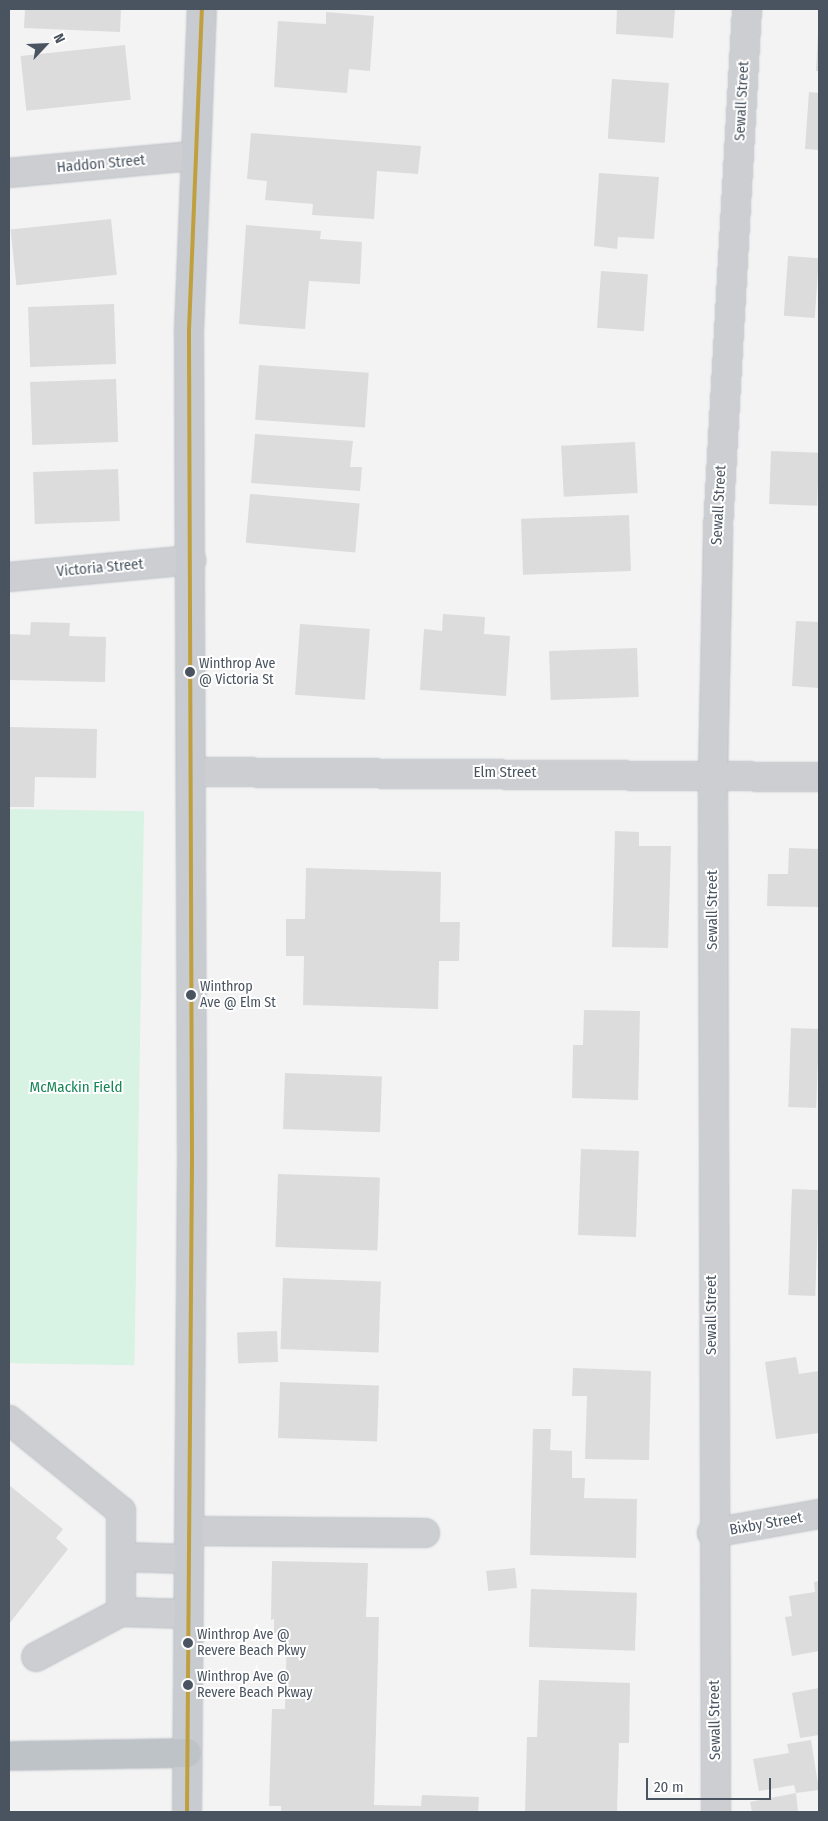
<!DOCTYPE html>
<style>
body{margin:0}
#map{position:relative;width:828px;height:1821px;overflow:hidden;background:#f3f3f3;font-family:"Fira Sans Condensed",sans-serif}
div>[style]{position:absolute}
.green>*{inset:0;background:#d8f2e4;transform-origin:0 0}
.building>*{inset:0;background:#dcdcdd;transform-origin:0 0}
.roads{filter:drop-shadow(0 0 1px #b8bcc3) drop-shadow(0 0 1px #b8bcc3)}
.minor>*{height:28px;margin:-14px;padding:0 14px;transform-origin:14px;border-radius:14px;background:#cdced1}
.major>*{height:28px;margin:-14px;padding:0 14px;transform-origin:14px;border-radius:14px;background:#c8ccd0}
.highway>*{height:28px;margin:-14px;padding:0 14px;transform-origin:14px;border-radius:14px;background:#bec3c8}
.bus-1>*{height:4px;margin:-2px;padding:0 2px;transform-origin:2px;border-radius:2px;background:#bf9f3e}
.dots>*{width:14px;height:14px;translate:-50% -50%;box-sizing:border-box;border:2px solid #fff;border-radius:50%}
span{translate:-50% -50%;white-space:nowrap;text-align:center;line-height:1.15;-webkit-text-stroke:4px #fff;paint-order:stroke}
.bus-label{font-size:14px;color:#495460}
.left{translate:0 -50%;text-align:left}
.street-label{font-size:15px;color:#495460}
.park-label{font-size:15px;color:#168656}
.frame{position:absolute;inset:0;border:10px solid #495460;pointer-events:none}
.north{position:absolute;left:20px;top:20px;width:50px;height:50px;-webkit-text-stroke:4px #fff;paint-order:stroke;rotate:65deg;font-size:14px;font-weight:700;line-height:20px;text-align:center;color:#495460}
.north::after{content:'';display:block;margin:auto;width:18px;height:22px;background:#495460;clip-path:polygon(50% 0,100% 100%,50% 72%,0 100%)}
.scale{position:absolute;left:646px;top:1778px;width:125px;height:22px;box-sizing:border-box;border:2px solid #495460;border-top:0;padding-left:6px;font-size:15px;line-height:18px;white-space:nowrap;color:#495460;-webkit-text-stroke:4px #fff;paint-order:stroke}
</style>
<div id="map">
<div class="green">
<i style="left:9px;top:809px;width:135px;height:554px;rotate:1deg"></i>
</div>
<div class="building">
<i style="clip-path:polygon(25px 9px,121px 9px,120px 32px,24px 28px)"></i>
<i style="clip-path:polygon(617px 9px,675px 9px,673px 38px,616px 34px)"></i>
<i style="clip-path:polygon(326px 12px,374px 16px,370px 71px,349px 69px,347px 93px,274px 87px,278px 21px,326px 24px)"></i>
<i style="clip-path:polygon(818px 32px,819px 32px,819px 71px,816px 71px)"></i>
<i style="left:125px;top:45px;width:55px;height:105px;rotate:84deg"></i>
<i style="left:612px;top:79px;width:57px;height:60px;rotate:4deg"></i>
<i style="clip-path:polygon(809px 92px,819px 93px,819px 150px,805px 149px)"></i>
<i style="clip-path:polygon(251px 133px,421px 146px,418px 174px,377px 171px,374px 219px,312px 215px,313px 204px,265px 200px,267px 181px,247px 179px)"></i>
<i style="clip-path:polygon(599px 173px,659px 177px,654px 239px,618px 237px,617px 249px,594px 246px)"></i>
<i style="left:111px;top:219px;width:56px;height:101px;rotate:84deg"></i>
<i style="clip-path:polygon(246px 225px,321px 231px,320px 239px,362px 242px,360px 284px,309px 281px,305px 329px,239px 324px)"></i>
<i style="left:788px;top:256px;width:31px;height:60px;rotate:4deg"></i>
<i style="left:601px;top:271px;width:47px;height:57px;rotate:4deg"></i>
<i style="left:114px;top:304px;width:60px;height:86px;rotate:88deg"></i>
<i style="left:259px;top:365px;width:110px;height:55px;rotate:4deg"></i>
<i style="left:116px;top:379px;width:63px;height:86px;rotate:88deg"></i>
<i style="clip-path:polygon(255px 434px,353px 441px,350px 467px,362px 467px,360px 491px,251px 483px)"></i>
<i style="left:635px;top:442px;width:51px;height:74px;rotate:87deg"></i>
<i style="left:771px;top:451px;width:48px;height:53px;rotate:2deg"></i>
<i style="left:118px;top:469px;width:52px;height:85px;rotate:88deg"></i>
<i style="left:250px;top:494px;width:110px;height:49px;rotate:5deg"></i>
<i style="left:629px;top:515px;width:56px;height:108px;rotate:88deg"></i>
<i style="clip-path:polygon(443px 614px,485px 617px,484px 634px,510px 636px,506px 696px,420px 690px,424px 629px,442px 631px)"></i>
<i style="clip-path:polygon(796px 621px,819px 622px,819px 688px,792px 686px)"></i>
<i style="clip-path:polygon(31px 622px,70px 623px,69px 636px,106px 637px,105px 682px,9px 680px,9px 634px,30px 635px)"></i>
<i style="left:300px;top:624px;width:70px;height:71px;rotate:4deg"></i>
<i style="left:637px;top:648px;width:49px;height:88px;rotate:88deg"></i>
<i style="clip-path:polygon(9px 727px,97px 729px,96px 778px,35px 777px,34px 807px,9px 807px)"></i>
<i style="clip-path:polygon(615px 831px,639px 832px,639px 846px,671px 846px,668px 948px,612px 947px)"></i>
<i style="clip-path:polygon(789px 848px,819px 849px,819px 907px,767px 906px,768px 874px,788px 874px)"></i>
<i style="clip-path:polygon(306px 868px,441px 872px,440px 922px,460px 922px,459px 961px,439px 961px,438px 1009px,303px 1005px,304px 956px,286px 956px,286px 919px,305px 919px)"></i>
<i style="clip-path:polygon(584px 1010px,640px 1011px,638px 1100px,572px 1098px,573px 1045px,583px 1045px)"></i>
<i style="left:791px;top:1028px;width:28px;height:79px;rotate:2deg"></i>
<i style="left:285px;top:1073px;width:97px;height:56px;rotate:2deg"></i>
<i style="left:581px;top:1149px;width:58px;height:86px;rotate:2deg"></i>
<i style="left:278px;top:1174px;width:102px;height:73px;rotate:2deg"></i>
<i style="left:792px;top:1189px;width:27px;height:106px;rotate:2deg"></i>
<i style="left:283px;top:1278px;width:98px;height:71px;rotate:2deg"></i>
<i style="left:277px;top:1331px;width:31px;height:40px;rotate:88deg"></i>
<i style="clip-path:polygon(796px 1357px,799px 1374px,819px 1371px,819px 1433px,776px 1439px,765px 1362px)"></i>
<i style="clip-path:polygon(573px 1368px,651px 1371px,649px 1460px,585px 1459px,587px 1396px,572px 1396px)"></i>
<i style="left:280px;top:1382px;width:99px;height:56px;rotate:2deg"></i>
<i style="clip-path:polygon(533px 1429px,551px 1429px,550px 1450px,572px 1451px,572px 1478px,585px 1478px,584px 1498px,637px 1499px,636px 1558px,530px 1555px)"></i>
<i style="clip-path:polygon(9px 1485px,63px 1529px,56px 1538px,68px 1549px,9px 1624px)"></i>
<i style="clip-path:polygon(272px 1561px,368px 1563px,366px 1617px,379px 1617px,374px 1805px,421px 1806px,422px 1795px,479px 1797px,478px 1812px,281px 1812px,281px 1806px,269px 1806px,272px 1709px,285px 1709px,287px 1633px,274px 1633px,274px 1619px,271px 1620px)"></i>
<i style="left:515px;top:1568px;width:20px;height:29px;rotate:84deg"></i>
<i style="clip-path:polygon(819px 1581px,819px 1651px,792px 1656px,785px 1617px,792px 1616px,789px 1596px,815px 1592px,814px 1582px)"></i>
<i style="left:531px;top:1589px;width:106px;height:58px;rotate:2deg"></i>
<i style="clip-path:polygon(539px 1680px,630px 1683px,629px 1743px,619px 1743px,617px 1812px,525px 1812px,527px 1737px,537px 1737px)"></i>
<i style="clip-path:polygon(819px 1688px,819px 1735px,800px 1738px,792px 1693px)"></i>
<i style="clip-path:polygon(811px 1740px,819px 1790px,796px 1793px,794px 1785px,759px 1791px,753px 1759px,789px 1753px,787px 1744px)"></i>
<i style="clip-path:polygon(796px 1793px,798px 1812px,752px 1812px,750px 1802px)"></i>
</div>
<div class="roads">
<div class="minor">
<i style="left:9px;top:173px;width:186px;rotate:-5.3deg"></i>
<i style="left:9px;top:577px;width:183px;rotate:-5.3deg"></i>
<i style="left:191px;top:772px;width:628px;rotate:0.46deg"></i>
<i style="left:9px;top:1420px;width:144px;rotate:39.1deg"></i>
<i style="left:121px;top:1511px;width:101px;rotate:90deg"></i>
<i style="left:121px;top:1612px;width:96px;rotate:152.1deg"></i>
<i style="left:189px;top:1531px;width:236px;rotate:0.5deg"></i>
<i style="left:712px;top:1533px;width:109px;rotate:-10.1deg"></i>
<i style="left:121px;top:1557px;width:67px;rotate:1.7deg"></i>
<i style="left:121px;top:1612px;width:67px;rotate:1.7deg"></i>
<i style="left:716px;top:1812px;width:1038px;rotate:-90.17deg"></i>
<i style="left:713px;top:774px;width:246px;rotate:-88.8deg"></i>
<i style="left:718px;top:528px;width:520px;rotate:-86.8deg"></i>
</div>
<div class="major">
<i style="left:187px;top:1812px;width:656px;rotate:-89.56deg"></i>
<i style="left:192px;top:1156px;width:826px;rotate:-90.21deg"></i>
<i style="left:189px;top:330px;width:321px;rotate:-87.7deg"></i>
</div>
<div class="highway">
<i style="left:9px;top:1756px;width:178px;rotate:-1deg"></i>
</div>
</div>
<div class="bus-1">
<i style="left:187px;top:1812px;width:656px;rotate:-89.56deg"></i>
<i style="left:192px;top:1156px;width:826px;rotate:-90.21deg"></i>
<i style="left:189px;top:330px;width:321px;rotate:-87.7deg"></i>
</div>
<div class="dots">
<i style="left:190px;top:672px;background:#495460"></i>
<i style="left:191px;top:995px;background:#495460"></i>
<i style="left:188px;top:1643px;background:#495460"></i>
<i style="left:188px;top:1685px;background:#495460"></i>
</div>
<div class="bus-label">
<span class="left" style="left:199px;top:672px">Winthrop Ave<br>@ Victoria St</span>
<span class="left" style="left:200px;top:995px">Winthrop<br>Ave @ Elm St</span>
<span class="left" style="left:197px;top:1643px">Winthrop Ave @<br>Revere Beach Pkwy</span>
<span class="left" style="left:197px;top:1685px">Winthrop Ave @<br>Revere Beach Pkway</span>
</div>
<div class="street-label">
<span style="left:742px;top:101px;rotate:-87deg">Sewall Street</span>
<span style="left:101px;top:164px;rotate:-5deg">Haddon Street</span>
<span style="left:719px;top:505px;rotate:-87deg">Sewall Street</span>
<span style="left:100px;top:568px;rotate:-5deg">Victoria Street</span>
<span style="left:505px;top:773px">Elm Street</span>
<span style="left:713px;top:910px;rotate:-90deg">Sewall Street</span>
<span style="left:712px;top:1315px;rotate:-90deg">Sewall Street</span>
<span style="left:766px;top:1524px;rotate:-10deg">Bixby Street</span>
<span style="left:715px;top:1720px;rotate:-91deg">Sewall Street</span>
</div>
<div class="park-label">
<span style="left:76px;top:1088px">McMackin Field</span>
</div>
<div class="frame"></div>
<div class="north">N</div>
<div class="scale">20 m</div>
</div>
